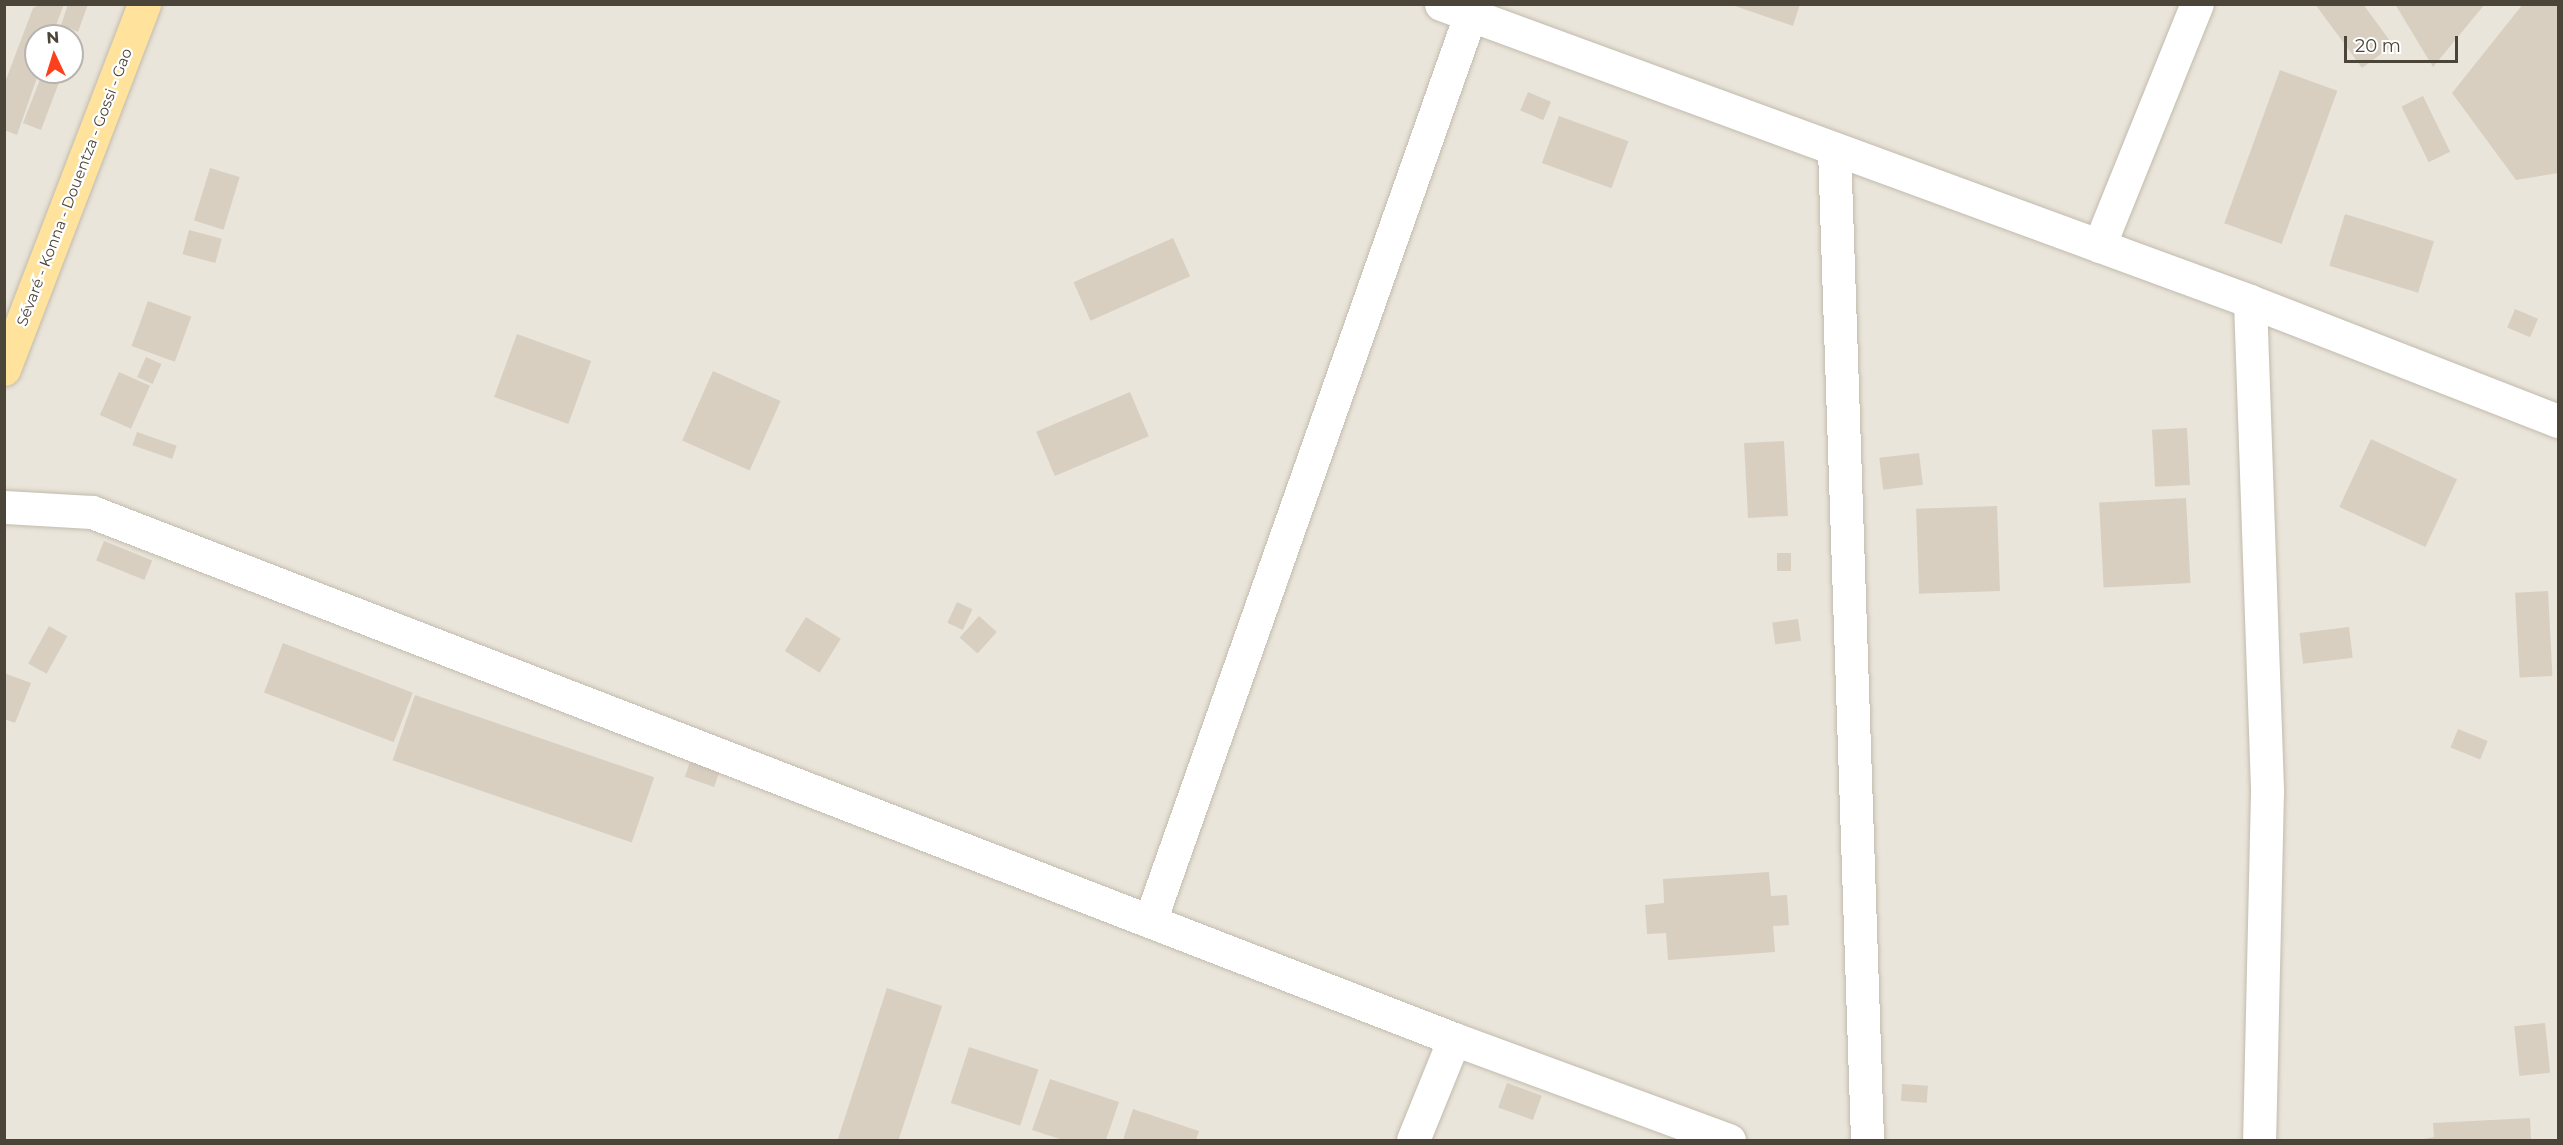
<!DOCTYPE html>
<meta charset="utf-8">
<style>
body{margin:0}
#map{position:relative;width:2563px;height:1145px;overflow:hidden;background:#f6f3ec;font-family:Montserrat,sans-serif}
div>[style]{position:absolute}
.residential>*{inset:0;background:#eae5da}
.building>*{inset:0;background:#d8cfc1;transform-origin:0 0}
.roads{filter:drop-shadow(0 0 2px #c2bbae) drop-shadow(0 0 2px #c2bbae)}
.minor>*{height:33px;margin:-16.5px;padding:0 16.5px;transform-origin:16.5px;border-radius:16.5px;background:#fff}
.major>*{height:33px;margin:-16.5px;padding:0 16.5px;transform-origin:16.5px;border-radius:16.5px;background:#ffe39c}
span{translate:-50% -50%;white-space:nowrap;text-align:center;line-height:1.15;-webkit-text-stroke:4.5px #fff;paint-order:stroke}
.street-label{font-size:15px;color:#4b4439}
.frame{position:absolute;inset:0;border:6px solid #4b4439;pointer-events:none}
.north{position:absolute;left:24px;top:24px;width:60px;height:60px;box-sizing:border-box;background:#fff;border:2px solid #b7b4b0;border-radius:50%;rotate:356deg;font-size:16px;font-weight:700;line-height:24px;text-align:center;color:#4b4439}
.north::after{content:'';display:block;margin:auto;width:21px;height:27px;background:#fc3f1d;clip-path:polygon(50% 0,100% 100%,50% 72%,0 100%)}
.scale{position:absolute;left:2344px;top:36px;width:114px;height:27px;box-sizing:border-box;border:3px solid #4b4439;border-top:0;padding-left:8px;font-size:18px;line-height:21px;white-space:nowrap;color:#4b4439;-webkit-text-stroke:4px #fff;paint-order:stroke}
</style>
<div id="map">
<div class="residential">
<i style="clip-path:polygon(evenodd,5px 5px,2558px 5px,2558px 1140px,5px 1140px,5px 5px,36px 36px,72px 36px,72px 72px,36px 72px,36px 36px)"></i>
</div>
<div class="building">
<i style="clip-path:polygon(41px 4px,64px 4px,52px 36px,36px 36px,36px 72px,39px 72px,17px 135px,4px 130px,4px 85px,33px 8px)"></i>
<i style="clip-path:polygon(68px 4px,88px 4px,78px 32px,61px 25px)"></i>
<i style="clip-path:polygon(1729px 4px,1800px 4px,1793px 26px)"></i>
<i style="clip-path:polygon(2315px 4px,2363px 4px,2393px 45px,2362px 68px)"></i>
<i style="clip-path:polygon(2395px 4px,2485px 4px,2433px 67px)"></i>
<i style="clip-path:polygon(2523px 4px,2558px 4px,2558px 173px,2516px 180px,2452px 93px)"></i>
<i style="left:2280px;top:70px;width:61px;height:163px;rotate:20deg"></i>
<i style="clip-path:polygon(43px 72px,63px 72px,41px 130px,23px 123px)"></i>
<i style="left:1528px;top:92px;width:25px;height:20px;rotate:23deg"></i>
<i style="left:2423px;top:96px;width:62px;height:24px;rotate:64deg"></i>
<i style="left:1559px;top:116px;width:74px;height:50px;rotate:20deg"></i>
<i style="left:210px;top:168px;width:31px;height:55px;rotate:17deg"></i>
<i style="left:2345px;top:214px;width:93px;height:54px;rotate:17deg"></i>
<i style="left:189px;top:230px;width:34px;height:25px;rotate:15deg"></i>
<i style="left:1173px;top:238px;width:42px;height:109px;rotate:66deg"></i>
<i style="left:148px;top:301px;width:46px;height:48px;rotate:20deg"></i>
<i style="left:2515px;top:309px;width:25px;height:20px;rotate:23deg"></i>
<i style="left:517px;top:334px;width:79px;height:67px;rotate:20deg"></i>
<i style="left:146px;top:357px;width:17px;height:22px;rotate:24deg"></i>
<i style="left:713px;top:371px;width:74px;height:76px;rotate:24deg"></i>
<i style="left:119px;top:372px;width:34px;height:47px;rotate:24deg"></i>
<i style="left:1130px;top:392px;width:48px;height:102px;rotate:67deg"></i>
<i style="left:2187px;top:428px;width:57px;height:35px;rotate:87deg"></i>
<i style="left:137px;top:432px;width:42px;height:14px;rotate:19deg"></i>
<i style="left:2371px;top:439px;width:95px;height:75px;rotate:25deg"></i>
<i style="left:1784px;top:441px;width:75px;height:40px;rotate:87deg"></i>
<i style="left:1919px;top:453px;width:32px;height:40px;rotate:83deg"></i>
<i style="left:2186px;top:498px;width:85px;height:87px;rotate:87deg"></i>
<i style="left:1997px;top:506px;width:85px;height:81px;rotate:88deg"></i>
<i style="left:104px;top:541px;width:52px;height:21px;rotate:22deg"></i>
<i style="left:1777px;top:553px;width:14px;height:18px"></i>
<i style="left:2548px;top:591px;width:85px;height:33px;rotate:87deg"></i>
<i style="left:957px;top:602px;width:17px;height:23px;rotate:25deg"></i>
<i style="left:979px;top:616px;width:24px;height:29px;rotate:42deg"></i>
<i style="left:806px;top:617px;width:41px;height:40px;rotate:32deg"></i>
<i style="left:1798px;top:619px;width:22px;height:26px;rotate:82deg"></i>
<i style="left:49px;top:626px;width:21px;height:43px;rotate:29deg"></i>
<i style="left:2349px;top:627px;width:31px;height:50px;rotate:83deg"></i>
<i style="left:283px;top:643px;width:139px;height:53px;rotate:21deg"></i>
<i style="clip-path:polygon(4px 673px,31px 683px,15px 723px,4px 719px)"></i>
<i style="left:415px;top:695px;width:253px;height:69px;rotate:19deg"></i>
<i style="left:2458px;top:729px;width:32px;height:20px;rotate:22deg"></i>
<i style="left:692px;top:756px;width:31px;height:22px;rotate:19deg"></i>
<i style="clip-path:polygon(1769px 872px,1771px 896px,1787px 895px,1789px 925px,1773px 926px,1775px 952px,1668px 960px,1666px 933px,1647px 934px,1645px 905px,1664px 903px,1663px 879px)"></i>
<i style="left:887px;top:988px;width:58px;height:161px;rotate:18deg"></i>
<i style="left:2545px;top:1023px;width:50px;height:31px;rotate:84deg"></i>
<i style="left:969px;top:1047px;width:73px;height:59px;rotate:18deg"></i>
<i style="clip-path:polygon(1050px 1079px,1119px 1102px,1106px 1140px,1063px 1140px,1032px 1130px)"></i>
<i style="left:1507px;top:1083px;width:37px;height:26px;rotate:20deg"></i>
<i style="left:1902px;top:1084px;width:26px;height:17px;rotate:4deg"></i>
<i style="clip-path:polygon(1133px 1109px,1199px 1131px,1196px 1140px,1123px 1140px)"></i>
<i style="clip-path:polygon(2530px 1118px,2531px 1140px,2419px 1140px,2434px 1137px,2433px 1123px)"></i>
</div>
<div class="roads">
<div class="minor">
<i style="left:1441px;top:4px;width:862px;rotate:20.16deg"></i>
<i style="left:2250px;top:301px;width:331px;rotate:21.3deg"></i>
<i style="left:1834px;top:149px;width:992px;rotate:88.09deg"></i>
<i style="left:2099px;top:246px;width:261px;rotate:-68deg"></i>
<i style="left:2250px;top:301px;width:491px;rotate:88deg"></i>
<i style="left:2267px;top:792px;width:348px;rotate:91.3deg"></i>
<i style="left:4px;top:507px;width:88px;rotate:3.3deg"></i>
<i style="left:92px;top:512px;width:1460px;rotate:21.15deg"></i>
<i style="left:1454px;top:1039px;width:293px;rotate:20.2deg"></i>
<i style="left:1150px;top:921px;width:973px;rotate:-70.54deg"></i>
<i style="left:1413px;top:1140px;width:109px;rotate:-67.9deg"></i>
</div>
<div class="major">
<i style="left:4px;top:369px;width:391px;rotate:-69deg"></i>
</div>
</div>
<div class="street-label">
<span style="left:74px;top:187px;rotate:-69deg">Sévaré - Konna - Douentza - Gossi - Gao</span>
</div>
<div class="frame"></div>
<div class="north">N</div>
<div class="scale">20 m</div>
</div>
